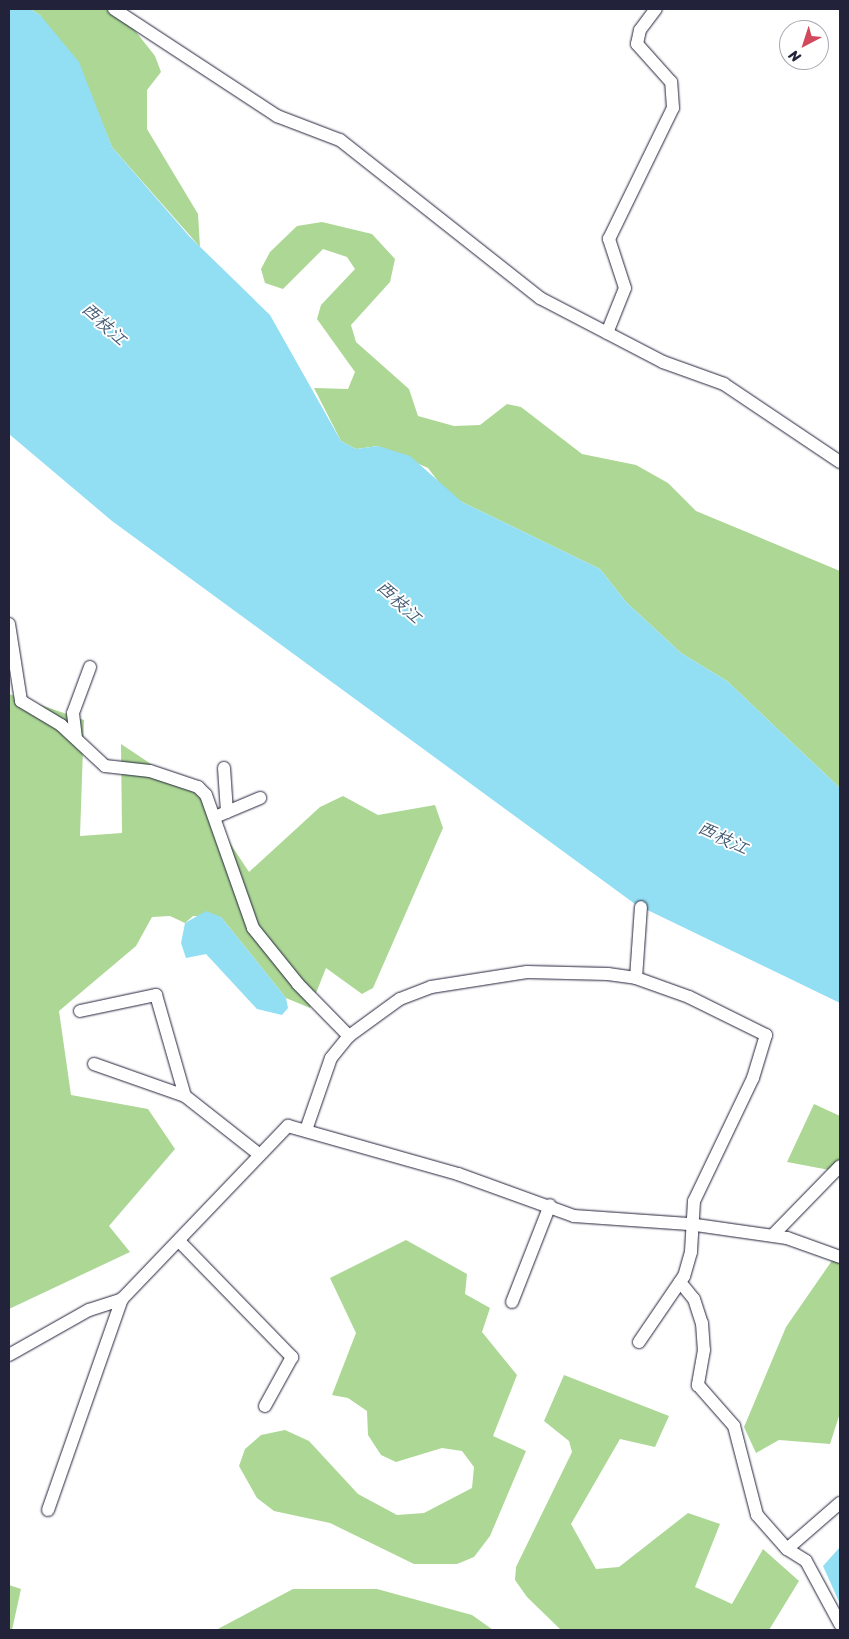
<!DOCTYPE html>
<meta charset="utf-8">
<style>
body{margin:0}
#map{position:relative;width:849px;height:1639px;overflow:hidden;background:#fff;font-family:Sriracha,"LXGW WenKai TC",sans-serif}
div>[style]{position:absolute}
.green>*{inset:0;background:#acd794}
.water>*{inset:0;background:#92def3}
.roads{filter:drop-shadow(0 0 1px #22223b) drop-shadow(0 0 1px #22223b)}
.minor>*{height:12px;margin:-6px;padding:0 6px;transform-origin:6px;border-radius:6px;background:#fff}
span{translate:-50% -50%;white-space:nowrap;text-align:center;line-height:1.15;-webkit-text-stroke:4px #fff;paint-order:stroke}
.water-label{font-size:18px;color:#445a72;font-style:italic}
.frame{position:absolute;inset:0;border:10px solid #22223b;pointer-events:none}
.north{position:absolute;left:779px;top:20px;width:50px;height:50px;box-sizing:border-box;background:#fff;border:1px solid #a7a7b1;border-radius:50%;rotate:220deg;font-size:14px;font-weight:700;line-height:20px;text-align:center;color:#22223b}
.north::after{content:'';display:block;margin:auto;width:18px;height:22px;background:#d1495b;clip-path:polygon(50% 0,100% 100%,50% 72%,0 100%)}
</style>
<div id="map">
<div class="green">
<i style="clip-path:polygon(30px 9px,118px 9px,155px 56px,161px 72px,147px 90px,147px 129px,198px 214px,200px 247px,112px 147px,95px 106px,40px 15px)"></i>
<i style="clip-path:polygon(322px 222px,372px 234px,395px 259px,390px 282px,351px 325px,356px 342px,409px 389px,418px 416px,454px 426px,480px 425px,507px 404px,521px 407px,582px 454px,636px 465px,668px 483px,696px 511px,840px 571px,840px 788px,727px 681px,681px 653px,626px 602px,600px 569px,462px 502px,447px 493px,428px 468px,378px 446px,356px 449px,341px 441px,314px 388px,348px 389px,355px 372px,317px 319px,321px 305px,355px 269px,347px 257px,323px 249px,283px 289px,265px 283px,261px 269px,270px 252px,297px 226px)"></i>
<i style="clip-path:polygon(9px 694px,84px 720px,80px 836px,122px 833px,121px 744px,199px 796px,249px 872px,320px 807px,343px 796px,378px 815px,435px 805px,443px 828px,373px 988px,362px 994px,326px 968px,310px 1008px,286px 998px,221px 917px,193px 916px,185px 923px,170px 916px,152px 917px,136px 946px,59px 1011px,71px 1095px,148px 1109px,175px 1149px,109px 1226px,130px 1252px,9px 1309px)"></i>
<i style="clip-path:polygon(814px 1104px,840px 1116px,840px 1172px,787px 1162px)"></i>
<i style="clip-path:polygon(406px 1240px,467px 1274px,465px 1294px,490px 1308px,482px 1332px,517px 1375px,493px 1436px,526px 1451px,490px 1536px,474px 1557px,457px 1564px,414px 1564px,330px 1523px,274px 1511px,257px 1498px,239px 1466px,245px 1449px,261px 1435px,285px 1430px,309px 1441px,358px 1494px,397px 1515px,424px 1513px,472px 1488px,474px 1467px,462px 1451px,442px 1448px,396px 1462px,381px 1455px,368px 1435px,367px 1411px,348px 1398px,332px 1395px,356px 1333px,330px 1278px)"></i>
<i style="clip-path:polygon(840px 1249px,840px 1413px,830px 1444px,779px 1440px,756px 1453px,744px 1427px,786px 1327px)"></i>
<i style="clip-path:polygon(564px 1375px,669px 1416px,655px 1447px,620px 1439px,571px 1524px,596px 1569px,619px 1567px,688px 1513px,720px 1524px,695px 1587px,732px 1604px,763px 1549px,799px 1581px,769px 1630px,561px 1630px,527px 1597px,515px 1580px,516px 1567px,572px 1452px,569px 1441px,544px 1421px)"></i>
<i style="clip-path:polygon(9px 1585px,21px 1589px,12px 1630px,9px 1630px)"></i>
<i style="clip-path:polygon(293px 1589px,377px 1589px,472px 1615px,493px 1630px,216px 1630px)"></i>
</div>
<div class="water">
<i style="clip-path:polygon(9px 9px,30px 9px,40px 15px,79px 62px,112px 147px,189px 236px,270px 315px,341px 441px,356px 449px,378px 446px,410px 456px,462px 502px,600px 569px,626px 602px,681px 653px,727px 681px,840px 788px,840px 1003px,635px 904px,112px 521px,9px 434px)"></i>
<i style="clip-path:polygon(206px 911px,221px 917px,286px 998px,288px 1008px,282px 1015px,257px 1009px,206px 954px,186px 958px,181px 943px,185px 923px)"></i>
<i style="clip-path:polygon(840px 1547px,840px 1604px,823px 1566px)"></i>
</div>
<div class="roads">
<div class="minor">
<i style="left:114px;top:9px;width:195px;rotate:33.3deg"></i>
<i style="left:277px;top:116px;width:67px;rotate:20.9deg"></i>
<i style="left:340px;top:140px;width:255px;rotate:38.3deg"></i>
<i style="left:540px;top:298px;width:139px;rotate:27.5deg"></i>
<i style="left:663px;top:362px;width:65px;rotate:19.8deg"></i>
<i style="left:724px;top:384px;width:140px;rotate:33.9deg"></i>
<i style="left:607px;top:333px;width:48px;rotate:-68.2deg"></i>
<i style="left:625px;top:288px;width:52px;rotate:-108.1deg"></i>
<i style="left:609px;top:239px;width:146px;rotate:-64deg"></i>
<i style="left:673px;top:108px;width:26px;rotate:-94deg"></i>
<i style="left:671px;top:82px;width:51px;rotate:-131.8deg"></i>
<i style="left:637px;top:44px;width:14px;rotate:-78deg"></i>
<i style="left:640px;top:30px;width:26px;rotate:-53deg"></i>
<i style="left:9px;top:624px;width:78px;rotate:81.1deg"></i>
<i style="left:21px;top:701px;width:47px;rotate:31deg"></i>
<i style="left:61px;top:725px;width:60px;rotate:43deg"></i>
<i style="left:105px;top:766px;width:45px;rotate:6.3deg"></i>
<i style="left:150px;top:771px;width:51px;rotate:18.4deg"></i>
<i style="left:198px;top:787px;width:11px;rotate:45deg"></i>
<i style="left:206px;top:795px;width:141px;rotate:70.5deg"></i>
<i style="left:253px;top:928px;width:72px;rotate:51.2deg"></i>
<i style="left:298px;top:984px;width:73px;rotate:45.6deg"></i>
<i style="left:76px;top:738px;width:25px;rotate:-97deg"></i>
<i style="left:73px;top:713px;width:49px;rotate:-69.7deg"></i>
<i style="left:224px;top:768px;width:44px;rotate:86.1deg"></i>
<i style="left:215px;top:817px;width:49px;rotate:-22.9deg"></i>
<i style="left:636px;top:978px;width:71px;rotate:-86deg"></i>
<i style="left:80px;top:1011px;width:78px;rotate:-11.9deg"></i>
<i style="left:156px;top:995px;width:105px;rotate:74deg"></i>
<i style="left:94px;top:1064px;width:96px;rotate:19.4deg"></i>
<i style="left:185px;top:1096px;width:95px;rotate:38.2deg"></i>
<i style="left:306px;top:1130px;width:76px;rotate:-70.9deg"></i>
<i style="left:331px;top:1058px;width:28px;rotate:-51deg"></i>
<i style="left:349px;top:1036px;width:63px;rotate:-36deg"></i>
<i style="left:400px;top:999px;width:33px;rotate:-21deg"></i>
<i style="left:431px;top:987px;width:97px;rotate:-8.9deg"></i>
<i style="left:527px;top:972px;width:81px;rotate:1.4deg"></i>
<i style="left:608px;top:974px;width:28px;rotate:8deg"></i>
<i style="left:636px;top:978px;width:56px;rotate:19.7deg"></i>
<i style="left:689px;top:997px;width:86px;rotate:26.3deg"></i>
<i style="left:766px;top:1035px;width:45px;rotate:106.8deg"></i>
<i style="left:753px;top:1078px;width:136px;rotate:115.6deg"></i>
<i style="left:694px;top:1201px;width:51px;rotate:93.4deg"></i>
<i style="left:691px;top:1252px;width:25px;rotate:106deg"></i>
<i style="left:684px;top:1276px;width:80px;rotate:124.3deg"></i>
<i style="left:773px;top:1235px;width:96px;rotate:-45.8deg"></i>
<i style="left:180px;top:1242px;width:161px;rotate:45.8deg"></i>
<i style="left:292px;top:1357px;width:56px;rotate:118.9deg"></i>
<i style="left:680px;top:1282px;width:22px;rotate:51deg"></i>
<i style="left:694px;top:1299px;width:25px;rotate:72deg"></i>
<i style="left:702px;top:1323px;width:27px;rotate:86deg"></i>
<i style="left:704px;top:1350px;width:36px;rotate:100deg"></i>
<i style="left:698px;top:1385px;width:55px;rotate:48.7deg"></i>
<i style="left:734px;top:1426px;width:92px;rotate:75.5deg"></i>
<i style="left:757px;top:1515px;width:45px;rotate:48.6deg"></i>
<i style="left:787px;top:1549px;width:22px;rotate:32deg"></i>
<i style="left:806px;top:1561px;width:72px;rotate:61.6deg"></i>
<i style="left:512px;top:1302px;width:104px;rotate:-68.6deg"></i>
<i style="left:9px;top:1355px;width:92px;rotate:-29.4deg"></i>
<i style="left:89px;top:1310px;width:35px;rotate:-18deg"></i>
<i style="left:122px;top:1299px;width:240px;rotate:-46.2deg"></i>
<i style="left:288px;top:1126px;width:177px;rotate:15.8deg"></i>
<i style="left:458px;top:1174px;width:123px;rotate:19.9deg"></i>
<i style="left:574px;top:1216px;width:115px;rotate:4deg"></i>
<i style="left:689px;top:1224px;width:99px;rotate:8.1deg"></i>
<i style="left:787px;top:1238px;width:56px;rotate:19.7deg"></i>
<i style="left:48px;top:1510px;width:224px;rotate:-70.7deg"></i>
<i style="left:787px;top:1549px;width:70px;rotate:-41deg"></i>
</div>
</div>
<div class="water-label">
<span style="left:104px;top:324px;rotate:43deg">西枝江</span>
<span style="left:399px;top:602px;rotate:43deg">西枝江</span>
<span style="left:723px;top:838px;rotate:26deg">西枝江</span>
</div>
<div class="frame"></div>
<div class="north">N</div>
</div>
